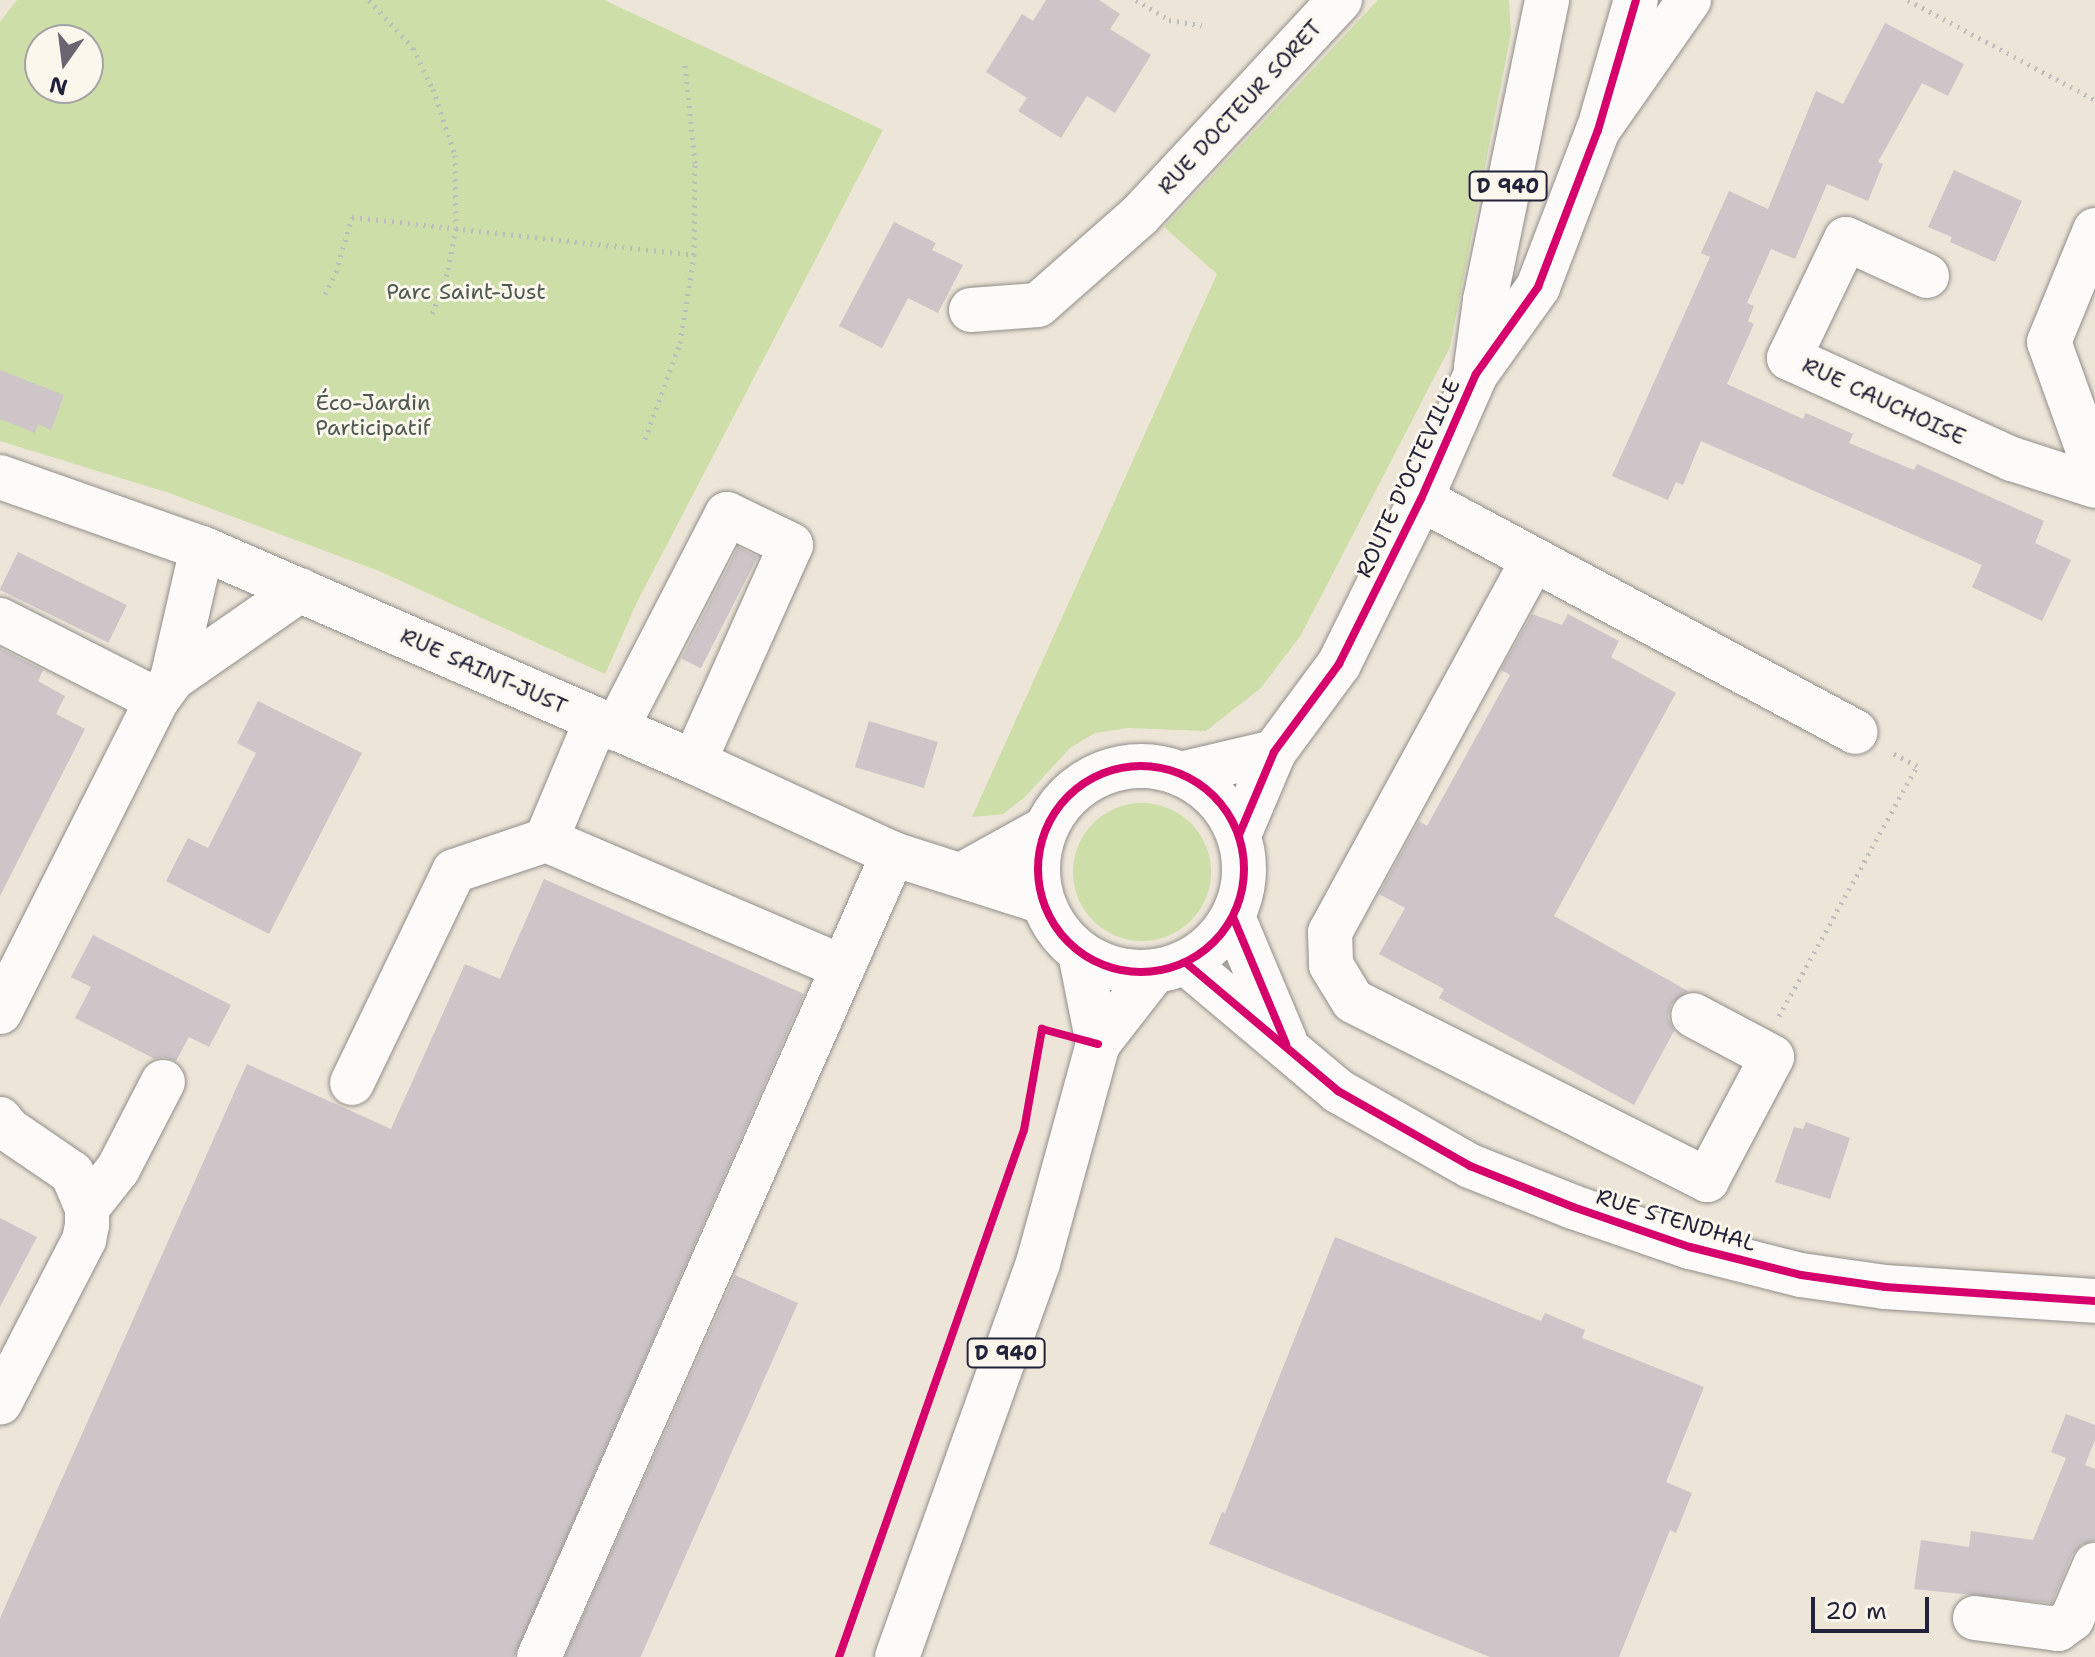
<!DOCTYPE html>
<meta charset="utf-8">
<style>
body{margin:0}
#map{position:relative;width:2095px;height:1657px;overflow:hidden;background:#ede5d8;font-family:"Shantell Sans",sans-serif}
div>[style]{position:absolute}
.green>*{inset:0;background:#cddea9}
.round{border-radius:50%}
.building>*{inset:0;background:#cdc5c8;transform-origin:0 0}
.path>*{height:5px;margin-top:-2.5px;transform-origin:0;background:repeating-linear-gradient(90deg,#bdbcbc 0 2px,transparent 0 8px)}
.roads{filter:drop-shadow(0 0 2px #918e8a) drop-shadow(0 0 2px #918e8a)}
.minor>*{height:44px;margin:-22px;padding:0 22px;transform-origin:22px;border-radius:22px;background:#fcfbf9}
.major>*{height:44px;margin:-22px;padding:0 22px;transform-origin:22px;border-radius:22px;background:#fcfbf9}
.major>.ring{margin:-22px;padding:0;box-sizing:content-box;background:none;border:44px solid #fcfbf9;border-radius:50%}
.cycleway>*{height:8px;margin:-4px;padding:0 4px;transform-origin:4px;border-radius:4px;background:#d6006c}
.cycleway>.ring{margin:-4px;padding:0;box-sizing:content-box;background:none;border:8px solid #d6006c;border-radius:50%}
span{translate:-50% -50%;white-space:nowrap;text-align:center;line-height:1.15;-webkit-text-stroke:6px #fbf7ec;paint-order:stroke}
.shield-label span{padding:2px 6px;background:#fbf7ec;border:2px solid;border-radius:6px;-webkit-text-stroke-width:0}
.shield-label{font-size:20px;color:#22223b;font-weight:700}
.street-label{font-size:22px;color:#22223b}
.park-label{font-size:22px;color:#4e5951}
.north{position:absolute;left:24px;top:24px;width:80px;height:80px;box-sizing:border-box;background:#fbf7ec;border:2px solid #a4a2a5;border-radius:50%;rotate:194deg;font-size:22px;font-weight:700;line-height:32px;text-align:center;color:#22223b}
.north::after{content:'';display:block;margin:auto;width:28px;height:36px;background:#696672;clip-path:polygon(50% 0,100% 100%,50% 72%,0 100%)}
.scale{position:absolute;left:1811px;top:1597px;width:118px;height:36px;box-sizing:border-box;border:4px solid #22223b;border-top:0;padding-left:10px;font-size:24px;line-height:28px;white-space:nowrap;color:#22223b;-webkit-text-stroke:6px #fbf7ec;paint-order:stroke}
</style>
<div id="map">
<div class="green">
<i style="clip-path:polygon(evenodd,17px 0,604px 0,883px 130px,638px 600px,605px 674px,379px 571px,169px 493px,0 441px,0 22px,17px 0,40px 40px,88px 40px,88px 88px,40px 88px,40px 40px)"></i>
<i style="clip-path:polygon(1378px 0,1509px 0,1511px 33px,1450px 347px,1301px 635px,1261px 688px,1206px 731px,1128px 728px,1095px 733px,1070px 748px,1025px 797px,1003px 814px,972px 817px,1217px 274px,1164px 227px)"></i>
<i class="round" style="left:1073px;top:803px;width:138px;height:138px"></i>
</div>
<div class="building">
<i style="clip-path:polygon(1046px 0,1099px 0,1120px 14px,1110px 29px,1151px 55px,1115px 113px,1087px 96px,1061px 138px,1018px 111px,1027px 98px,986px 72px,1022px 14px,1033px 21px)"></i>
<i style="clip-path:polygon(1885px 23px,1964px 64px,1948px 96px,1922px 83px,1878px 162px,1883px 164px,1868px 201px,1827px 184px,1795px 259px,1771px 249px,1747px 303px,1754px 306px,1748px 321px,1754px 324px,1727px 384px,1803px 419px,1806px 413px,1853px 434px,1849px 443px,1914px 470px,1917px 464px,2044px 521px,2035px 543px,2071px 560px,2042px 621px,1972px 587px,1982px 565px,1701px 441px,1683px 485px,1676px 482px,1668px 500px,1612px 476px,1710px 257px,1701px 253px,1729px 191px,1768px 209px,1816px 91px,1843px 104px)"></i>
<i style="clip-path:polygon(1954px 170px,2022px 201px,1995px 262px,1950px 242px,1952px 237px,1928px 227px)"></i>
<i style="clip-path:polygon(894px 222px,936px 243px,932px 250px,963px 265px,938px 313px,908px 298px,882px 348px,839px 326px)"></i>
<i style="clip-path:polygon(0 370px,64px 395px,51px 430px,38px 424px,35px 433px,0 419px)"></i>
<i style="left:738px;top:547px;width:22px;height:125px;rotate:27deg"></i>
<i style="left:18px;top:552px;width:121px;height:42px;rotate:26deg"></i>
<i style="clip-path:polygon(1532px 614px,1562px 625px,1568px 614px,1619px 641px,1611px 657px,1676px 693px,1554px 916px,1688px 991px,1671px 1004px,1668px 1017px,1674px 1031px,1634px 1105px,1439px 998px,1444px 989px,1379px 954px,1405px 908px,1379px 894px,1419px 821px,1427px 826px,1469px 750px,1510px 675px,1501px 670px)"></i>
<i style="clip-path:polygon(0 648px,43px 670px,38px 681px,65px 696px,56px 714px,85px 729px,0 896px)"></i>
<i style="clip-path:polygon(258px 701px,362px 753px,269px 934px,166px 881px,188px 838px,208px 848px,240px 785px,256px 753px,237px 743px)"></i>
<i style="left:869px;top:721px;width:72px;height:48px;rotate:17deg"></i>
<i style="clip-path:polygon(544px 879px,804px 994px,514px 1657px,0 1657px,0 1618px,247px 1064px,391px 1129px,465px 964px,500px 979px)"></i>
<i style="clip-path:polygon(93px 935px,231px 1005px,209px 1047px,189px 1037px,176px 1061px,163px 1057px,155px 1059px,75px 1018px,91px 987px,71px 977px)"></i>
<i style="clip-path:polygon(1806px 1122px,1850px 1138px,1830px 1199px,1775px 1182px,1794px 1127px,1803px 1129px)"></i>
<i style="clip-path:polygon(0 1218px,37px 1237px,0 1307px)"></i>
<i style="clip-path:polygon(1335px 1237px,1541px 1321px,1545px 1313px,1585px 1330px,1582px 1338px,1704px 1387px,1666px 1482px,1692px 1493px,1676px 1533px,1670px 1530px,1619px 1657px,1490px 1657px,1209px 1544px,1222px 1512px,1225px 1513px)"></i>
<i style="left:735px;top:1275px;width:69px;height:418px;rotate:24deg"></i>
<i style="clip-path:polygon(2066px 1414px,2095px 1425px,2095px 1440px,2085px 1465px,2095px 1469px,2095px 1540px,2081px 1545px,2072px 1555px,2052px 1603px,1914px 1589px,1921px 1540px,1969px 1547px,1971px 1531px,2033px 1540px,2066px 1458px,2051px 1452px)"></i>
</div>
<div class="path">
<i style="left:369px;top:0;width:65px;rotate:47.5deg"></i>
<i style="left:413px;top:48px;width:46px;rotate:64deg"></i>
<i style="left:433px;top:89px;width:70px;rotate:71.6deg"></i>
<i style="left:455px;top:155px;width:73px;rotate:89.2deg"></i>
<i style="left:456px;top:228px;width:47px;rotate:101.1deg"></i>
<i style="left:447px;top:274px;width:43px;rotate:110.6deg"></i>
<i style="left:1136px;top:0;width:39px;rotate:31deg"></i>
<i style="left:1169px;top:20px;width:33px;rotate:9deg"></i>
<i style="left:1908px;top:0;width:212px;rotate:28.1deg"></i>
<i style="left:325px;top:294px;width:25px;rotate:-63deg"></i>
<i style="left:336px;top:272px;width:57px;rotate:-73.8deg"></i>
<i style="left:352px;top:217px;width:344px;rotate:6.3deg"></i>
<i style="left:645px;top:439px;width:102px;rotate:-70deg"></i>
<i style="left:680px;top:343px;width:89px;rotate:-81deg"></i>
<i style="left:694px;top:255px;width:92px;rotate:-89.4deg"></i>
<i style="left:695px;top:163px;width:99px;rotate:-95.8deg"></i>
<i style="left:1779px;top:1016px;width:286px;rotate:-61.1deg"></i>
<i style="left:1917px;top:766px;width:30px;rotate:-152deg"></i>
</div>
<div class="roads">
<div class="minor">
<i style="left:1601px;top:121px;width:126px;rotate:-73.9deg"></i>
<i style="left:2095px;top:230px;width:121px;rotate:112.3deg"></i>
<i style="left:2049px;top:342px;width:136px;rotate:70.2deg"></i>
<i style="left:1927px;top:276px;width:89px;rotate:-155.4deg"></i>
<i style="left:1846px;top:239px;width:132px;rotate:115.6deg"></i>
<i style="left:1789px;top:358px;width:245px;rotate:24.4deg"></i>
<i style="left:2012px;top:459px;width:87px;rotate:18deg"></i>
<i style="left:971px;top:310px;width:67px;rotate:-4.3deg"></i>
<i style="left:1038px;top:305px;width:136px;rotate:-41.4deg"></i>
<i style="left:1140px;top:215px;width:294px;rotate:-47.1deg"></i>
<i style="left:0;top:477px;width:214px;rotate:19.4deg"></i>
<i style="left:202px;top:548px;width:537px;rotate:23.51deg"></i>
<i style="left:694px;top:762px;width:219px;rotate:24.8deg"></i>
<i style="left:893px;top:854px;width:157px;rotate:17.7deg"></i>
<i style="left:1421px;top:499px;width:493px;rotate:28.2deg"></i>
<i style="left:1533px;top:560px;width:424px;rotate:118.6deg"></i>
<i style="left:1330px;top:932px;width:33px;rotate:88deg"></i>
<i style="left:1331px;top:965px;width:42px;rotate:58.6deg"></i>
<i style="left:1353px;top:1001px;width:397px;rotate:26.8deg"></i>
<i style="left:1707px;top:1180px;width:139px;rotate:-62.1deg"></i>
<i style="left:1772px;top:1057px;width:89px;rotate:-152deg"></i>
<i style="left:0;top:620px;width:176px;rotate:27deg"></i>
<i style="left:172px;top:679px;width:134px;rotate:-77.1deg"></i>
<i style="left:616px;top:729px;width:242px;rotate:-62.7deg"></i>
<i style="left:727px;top:514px;width:71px;rotate:25.8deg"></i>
<i style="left:791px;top:545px;width:238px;rotate:114.1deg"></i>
<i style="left:546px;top:840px;width:323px;rotate:23.2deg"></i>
<i style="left:963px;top:874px;width:95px;rotate:-29deg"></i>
<i style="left:1233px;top:917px;width:134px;rotate:67.2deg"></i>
<i style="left:1186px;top:963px;width:199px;rotate:40.1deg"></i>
<i style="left:1338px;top:1091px;width:152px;rotate:29.6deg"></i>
<i style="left:1470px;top:1166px;width:111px;rotate:21.7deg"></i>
<i style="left:1573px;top:1207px;width:124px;rotate:18.9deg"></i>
<i style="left:1690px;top:1247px;width:114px;rotate:14.2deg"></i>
<i style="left:1801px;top:1275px;width:85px;rotate:8.1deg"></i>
<i style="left:1885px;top:1287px;width:210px;rotate:3.8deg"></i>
<i style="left:0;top:1012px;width:349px;rotate:-63.3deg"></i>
<i style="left:157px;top:700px;width:26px;rotate:-54deg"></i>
<i style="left:172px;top:679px;width:156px;rotate:-34.8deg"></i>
<i style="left:352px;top:1083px;width:235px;rotate:-64.3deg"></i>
<i style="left:454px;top:871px;width:97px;rotate:-18.6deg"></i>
<i style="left:546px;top:840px;width:129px;rotate:-67.2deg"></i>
<i style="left:0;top:1119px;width:14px;rotate:51deg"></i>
<i style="left:9px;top:1130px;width:76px;rotate:34.3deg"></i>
<i style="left:72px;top:1173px;width:38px;rotate:67deg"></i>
<i style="left:87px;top:1208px;width:17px;rotate:90deg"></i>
<i style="left:87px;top:1225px;width:15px;rotate:101deg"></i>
<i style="left:84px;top:1240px;width:183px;rotate:117.3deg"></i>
<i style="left:87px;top:1208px;width:50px;rotate:-51.5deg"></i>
<i style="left:118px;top:1169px;width:98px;rotate:-62.7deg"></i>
<i style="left:1975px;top:1618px;width:84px;rotate:7.5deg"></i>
<i style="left:2058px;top:1629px;width:17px;rotate:-36deg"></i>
<i style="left:2072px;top:1619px;width:59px;rotate:-66.9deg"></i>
<i style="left:539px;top:1657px;width:878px;rotate:-66.21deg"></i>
</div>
<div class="major">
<i style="left:1476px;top:367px;width:68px;rotate:-82.3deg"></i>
<i style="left:1485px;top:300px;width:306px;rotate:-78.3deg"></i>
<i class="ring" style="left:1038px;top:766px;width:162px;height:162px"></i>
<i style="left:1181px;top:774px;width:96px;rotate:-13.3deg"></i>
<i style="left:1239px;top:835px;width:90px;rotate:-67.1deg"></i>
<i style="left:1274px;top:752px;width:109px;rotate:-53.5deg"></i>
<i style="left:1339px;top:664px;width:184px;rotate:-63.6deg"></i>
<i style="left:1421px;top:499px;width:137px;rotate:-66.3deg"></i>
<i style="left:1476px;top:374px;width:107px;rotate:-54.5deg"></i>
<i style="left:1538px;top:287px;width:168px;rotate:-69.1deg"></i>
<i style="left:1598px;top:130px;width:159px;rotate:-55deg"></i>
<i style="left:1080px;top:953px;width:93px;rotate:78.8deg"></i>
<i style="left:897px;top:1657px;width:418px;rotate:-70.3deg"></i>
<i style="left:1038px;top:1263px;width:227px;rotate:-74.7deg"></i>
<i style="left:1098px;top:1044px;width:91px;rotate:-52.1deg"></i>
</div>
</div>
<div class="cycleway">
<i class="ring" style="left:1038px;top:766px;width:198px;height:198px"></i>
<i style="left:1239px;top:835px;width:90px;rotate:-67.1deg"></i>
<i style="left:1274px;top:752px;width:109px;rotate:-53.5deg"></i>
<i style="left:1339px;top:664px;width:184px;rotate:-63.6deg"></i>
<i style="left:1421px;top:499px;width:137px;rotate:-66.3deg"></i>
<i style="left:1476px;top:374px;width:107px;rotate:-54.5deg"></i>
<i style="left:1538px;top:287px;width:168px;rotate:-69.1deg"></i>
<i style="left:1598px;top:130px;width:135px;rotate:-73.7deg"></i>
<i style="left:1233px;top:917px;width:138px;rotate:67.3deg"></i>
<i style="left:1186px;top:963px;width:199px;rotate:40.1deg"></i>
<i style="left:1338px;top:1091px;width:152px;rotate:29.6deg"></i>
<i style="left:1470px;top:1166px;width:111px;rotate:21.7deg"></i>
<i style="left:1573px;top:1207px;width:124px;rotate:18.9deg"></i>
<i style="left:1690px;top:1247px;width:114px;rotate:14.2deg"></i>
<i style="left:1801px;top:1275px;width:85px;rotate:8.1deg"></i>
<i style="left:1885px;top:1287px;width:210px;rotate:3.8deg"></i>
<i style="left:839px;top:1657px;width:559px;rotate:-70.66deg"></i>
<i style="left:1024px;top:1130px;width:103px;rotate:-79.9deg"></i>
<i style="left:1042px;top:1029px;width:58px;rotate:15deg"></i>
</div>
<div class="shield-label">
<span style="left:1508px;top:186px">D 940</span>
<span style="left:1006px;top:1353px">D 940</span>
</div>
<div class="street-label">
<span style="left:1240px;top:107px;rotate:-47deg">RUE DOCTEUR SORET</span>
<span style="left:1884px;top:401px;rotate:25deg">RUE CAUCHOISE</span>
<span style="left:1408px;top:478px;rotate:-65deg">ROUTE D'OCTEVILLE</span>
<span style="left:484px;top:671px;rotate:24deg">RUE SAINT-JUST</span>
<span style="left:1676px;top:1220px;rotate:17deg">RUE STENDHAL</span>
</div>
<div class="park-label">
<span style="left:466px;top:292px">Parc Saint-Just</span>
<span style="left:373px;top:415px">Éco-Jardin<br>Participatif</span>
</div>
<div class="north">N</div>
<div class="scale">20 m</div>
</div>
